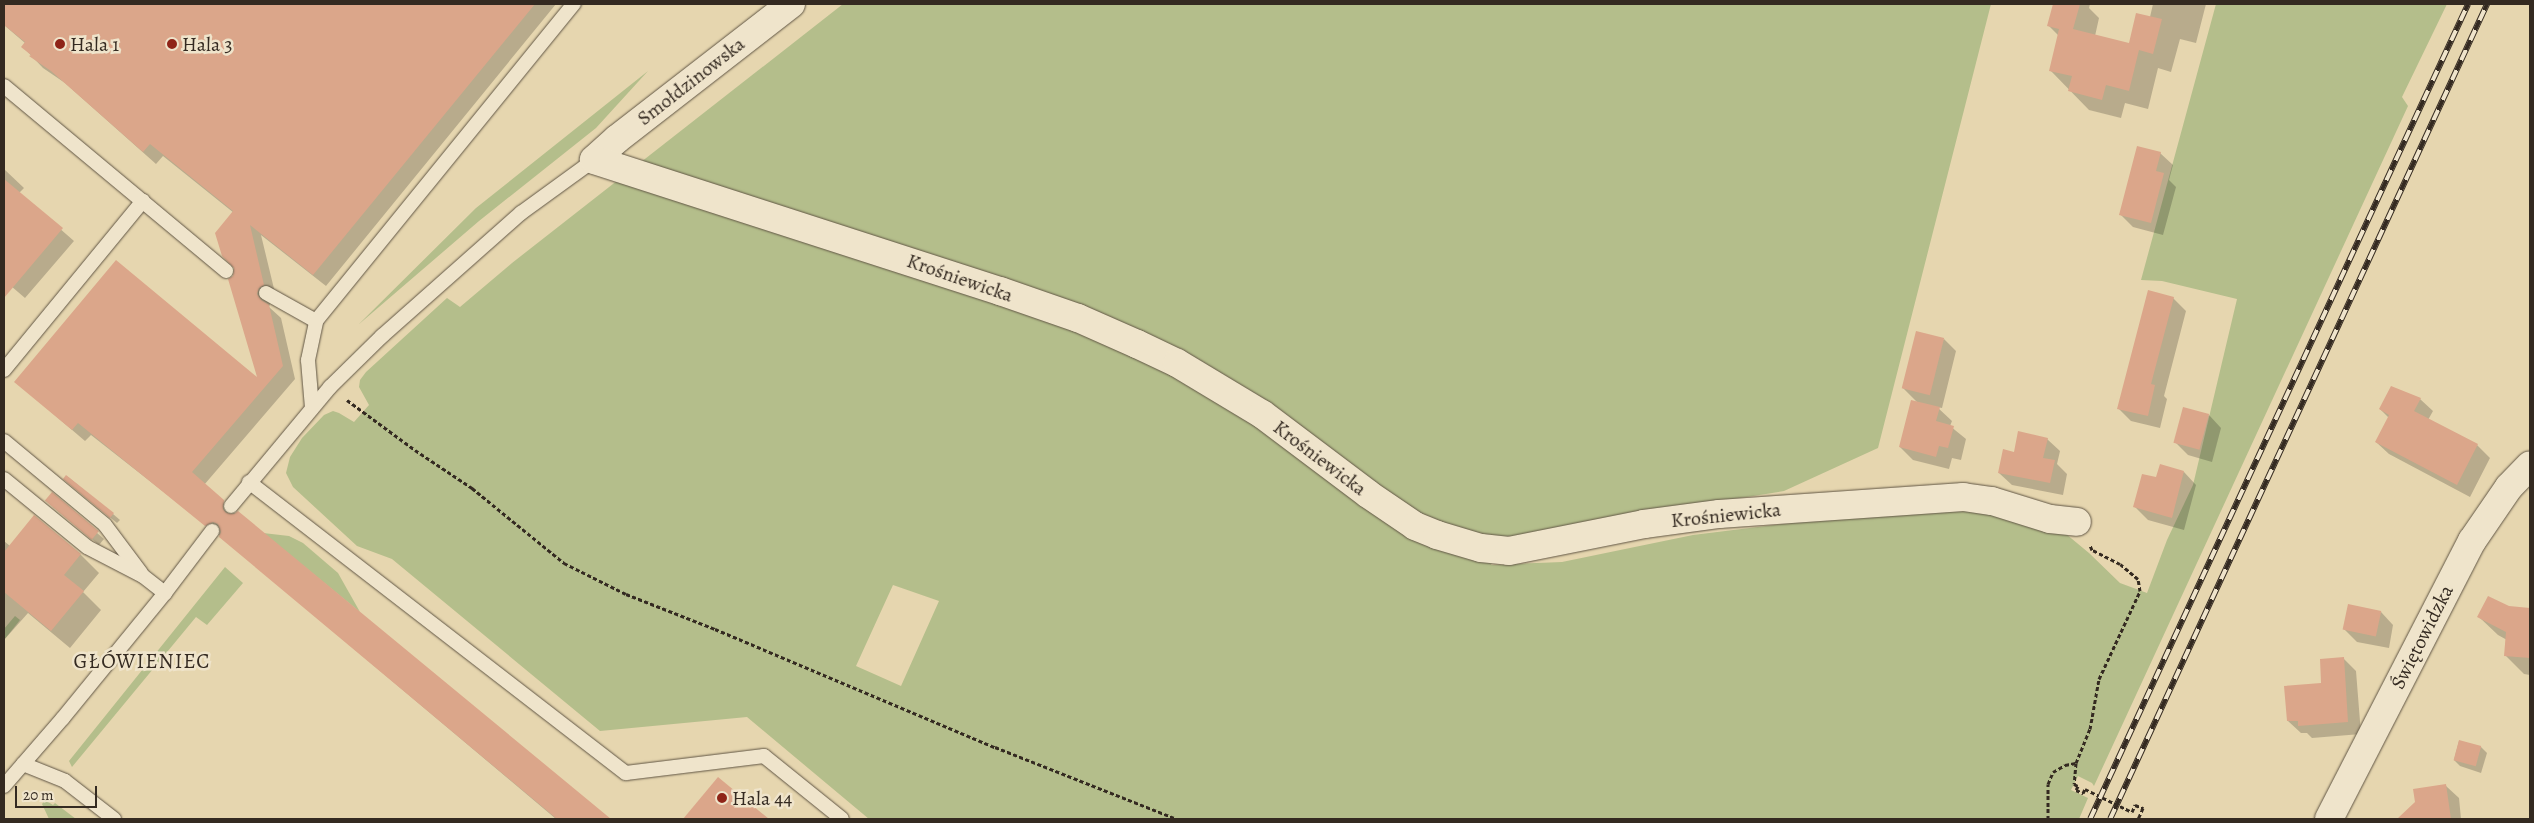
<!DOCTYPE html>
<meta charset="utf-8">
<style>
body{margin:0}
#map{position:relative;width:2534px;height:823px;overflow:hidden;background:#e6d6af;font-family:Alegreya,serif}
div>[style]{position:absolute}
.green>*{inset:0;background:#b4be8b}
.shadow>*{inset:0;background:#0003}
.building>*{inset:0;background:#dba68a;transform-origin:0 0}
.path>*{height:3px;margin-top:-1.5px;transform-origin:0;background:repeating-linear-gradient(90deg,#342a21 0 4px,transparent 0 6.5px)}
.roads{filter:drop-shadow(0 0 1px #605544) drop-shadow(0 0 1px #605544)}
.lane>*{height:14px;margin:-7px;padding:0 7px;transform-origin:7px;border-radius:7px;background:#efe4cb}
.street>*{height:28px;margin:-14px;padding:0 14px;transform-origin:14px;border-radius:14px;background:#efe4cb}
.rail>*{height:5.5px;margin-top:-2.75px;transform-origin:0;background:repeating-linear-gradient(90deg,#efe4cb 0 11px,#342a21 0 22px);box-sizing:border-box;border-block:1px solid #342a21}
.dots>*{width:14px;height:14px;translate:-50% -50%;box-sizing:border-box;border:2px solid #efe4cb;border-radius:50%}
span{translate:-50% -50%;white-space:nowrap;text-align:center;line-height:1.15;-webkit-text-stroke:5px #efe4cb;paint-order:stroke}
.poi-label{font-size:20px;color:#342a21}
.left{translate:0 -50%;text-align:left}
.street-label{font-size:20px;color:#342a21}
.neighbourhood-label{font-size:21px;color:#342a21;letter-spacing:1px}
.frame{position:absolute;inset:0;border:5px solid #342a21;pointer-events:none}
.scale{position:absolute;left:15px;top:786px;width:82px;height:22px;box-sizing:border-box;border:2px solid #342a21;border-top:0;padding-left:6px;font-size:15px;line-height:18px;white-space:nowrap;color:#342a21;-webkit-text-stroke:4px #efe4cb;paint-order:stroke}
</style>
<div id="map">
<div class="green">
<i style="clip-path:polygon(evenodd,843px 4px,1991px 4px,1878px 448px,1784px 491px,1659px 511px,1544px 535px,1504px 537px,1491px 565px,1562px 562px,1693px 535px,1847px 516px,1936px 510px,2002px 510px,2060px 529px,2089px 553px,2120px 583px,2147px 593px,2167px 540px,2193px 485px,2237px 299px,2162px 281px,2141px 280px,2216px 4px,2447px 4px,2402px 97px,2408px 106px,2094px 786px,2092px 783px,2078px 776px,2071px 790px,2088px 798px,2079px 819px,869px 819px,747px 717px,600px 731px,392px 559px,357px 546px,293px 487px,286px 473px,290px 457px,302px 438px,324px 415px,333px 411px,339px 413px,354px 422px,369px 405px,359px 387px,360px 380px,366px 372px,447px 298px,460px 307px,512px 263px,843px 4px,893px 585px,939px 601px,901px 686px,856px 666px,893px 585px)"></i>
<i style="clip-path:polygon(648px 71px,596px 128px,479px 221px,358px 325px,476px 208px)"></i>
<i style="clip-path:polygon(263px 533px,289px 536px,303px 543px,338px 573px,360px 612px)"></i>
<i style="clip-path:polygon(225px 567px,243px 583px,207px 625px,196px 617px,72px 767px,69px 761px)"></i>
<i style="clip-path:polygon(15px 616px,20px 620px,4px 640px,4px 629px)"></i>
<i style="clip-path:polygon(45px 800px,53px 805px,55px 803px,76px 819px,49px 819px,42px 804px)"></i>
</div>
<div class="shadow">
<i style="clip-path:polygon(4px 4px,556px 4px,326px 286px,261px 235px,276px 297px,271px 301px,269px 307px,281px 318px,295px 379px,204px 485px,236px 514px,609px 819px,556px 819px,220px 536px,91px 435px,85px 441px,16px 382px,259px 381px,234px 277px,234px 213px,163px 156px,156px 164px,65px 83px,43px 68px,23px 47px,25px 43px,4px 25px)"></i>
<i style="clip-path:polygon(2055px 4px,2090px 4px,2089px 8px,2099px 18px,2095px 36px,2129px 45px,2150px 17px,2153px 4px,2206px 4px,2196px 43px,2180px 39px,2171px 72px,2158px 68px,2148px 109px,2125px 103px,2121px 118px,2089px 110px,2050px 70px,2059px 36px,2049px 26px)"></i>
<i style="clip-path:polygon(2160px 153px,2173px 165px,2169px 180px,2176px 187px,2163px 235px,2133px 227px,2121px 215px)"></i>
<i style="clip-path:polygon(4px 169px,24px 188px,19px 193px,74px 241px,25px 298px,4px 280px)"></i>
<i style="clip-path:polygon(2173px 298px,2186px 311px,2164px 396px,2167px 399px,2160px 428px,2131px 421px,2118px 408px)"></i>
<i style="clip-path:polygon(1944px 339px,1956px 351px,1942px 408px,1937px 407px,1952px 421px,1950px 426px,1966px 439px,1961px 460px,1952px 458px,1949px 469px,1913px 460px,1900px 447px,1918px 403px,1903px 388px)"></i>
<i style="clip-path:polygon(2420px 399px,2433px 411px,2428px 420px,2477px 445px,2490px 458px,2470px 497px,2389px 454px,2376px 442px,2389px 418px,2380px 409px)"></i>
<i style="clip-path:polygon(2209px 415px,2221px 428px,2212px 462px,2188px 455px,2175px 442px)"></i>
<i style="clip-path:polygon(2047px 439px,2060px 451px,2057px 464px,2067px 474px,2063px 495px,2012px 485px,1999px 473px,2015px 453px)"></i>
<i style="clip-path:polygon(2184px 472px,2196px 485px,2184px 530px,2148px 520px,2135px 507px,2157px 479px)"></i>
<i style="clip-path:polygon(67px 476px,113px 514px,120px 520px,117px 523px,71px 485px)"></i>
<i style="clip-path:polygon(52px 494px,104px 539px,99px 545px,53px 507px)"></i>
<i style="clip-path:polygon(34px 517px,81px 555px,99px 573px,83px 592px,101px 610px,70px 648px,28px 613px,4px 640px,4px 541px,10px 546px)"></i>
<i style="clip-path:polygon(2509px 607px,2530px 609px,2530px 675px,2524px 674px,2506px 656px,2507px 640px,2498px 635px,2479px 617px)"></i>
<i style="clip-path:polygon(2381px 612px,2393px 625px,2389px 648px,2357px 642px,2344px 629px)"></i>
<i style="clip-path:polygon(2343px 658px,2356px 671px,2361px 734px,2312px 738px,2307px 733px,2301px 733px,2288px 721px)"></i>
<i style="clip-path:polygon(2459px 741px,2481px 747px,2487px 753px,2481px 773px,2460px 766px,2454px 760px)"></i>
<i style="clip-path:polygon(719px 779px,767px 819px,685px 819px)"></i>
<i style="clip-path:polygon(2446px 786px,2459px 798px,2461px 819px,2409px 819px,2404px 814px)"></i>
</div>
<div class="building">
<i style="clip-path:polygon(4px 4px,535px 4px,313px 275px,250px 225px,264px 285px,259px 288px,257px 294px,261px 300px,269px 305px,283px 366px,192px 472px,224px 500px,223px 509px,226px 513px,234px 514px,238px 511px,611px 819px,557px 819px,219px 537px,221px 532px,218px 524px,213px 522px,205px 526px,78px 423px,72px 430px,14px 382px,116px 260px,257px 377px,228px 279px,233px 276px,234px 268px,222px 256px,215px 233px,233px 211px,150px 144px,143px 152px,51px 71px,29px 56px,31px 55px,21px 47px,25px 42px,4px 25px)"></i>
<i style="clip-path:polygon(2053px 4px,2080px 4px,2073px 29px,2129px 43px,2136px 13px,2162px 19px,2153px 54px,2139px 50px,2129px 91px,2106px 85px,2102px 100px,2068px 91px,2072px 76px,2049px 71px,2059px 29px,2047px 26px)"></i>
<i style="clip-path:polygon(2137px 146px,2161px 152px,2156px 171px,2164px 173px,2151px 223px,2119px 215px)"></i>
<i style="clip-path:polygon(4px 179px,63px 228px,4px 298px)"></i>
<i style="clip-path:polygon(2148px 290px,2174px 297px,2151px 384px,2155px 385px,2148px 416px,2117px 409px)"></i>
<i style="left:1916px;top:331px;width:29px;height:59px;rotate:14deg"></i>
<i style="clip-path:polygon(2391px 386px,2421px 398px,2414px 411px,2478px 444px,2457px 485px,2375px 442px,2389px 415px,2379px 409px)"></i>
<i style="clip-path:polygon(1911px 400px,1940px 407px,1936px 421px,1954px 426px,1948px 448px,1939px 446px,1936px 457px,1899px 447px)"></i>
<i style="left:2183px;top:407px;width:27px;height:37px;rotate:15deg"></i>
<i style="clip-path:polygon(2018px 431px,2048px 438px,2043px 458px,2055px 460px,2050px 483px,1998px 473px,2003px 449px,2014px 452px)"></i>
<i style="clip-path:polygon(2160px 464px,2184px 471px,2172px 518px,2133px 507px,2142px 474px,2156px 477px)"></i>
<i style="clip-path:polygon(66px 475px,114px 513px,110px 518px,63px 479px)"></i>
<i style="left:52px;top:492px;width:61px;height:11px;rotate:40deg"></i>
<i style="clip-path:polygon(34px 515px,81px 554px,64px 575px,84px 591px,51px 631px,4px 592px,4px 552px)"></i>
<i style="clip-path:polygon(2488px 596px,2509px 606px,2530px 608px,2530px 658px,2504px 656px,2506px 632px,2477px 617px)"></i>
<i style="left:2348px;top:604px;width:34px;height:26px;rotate:12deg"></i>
<i style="clip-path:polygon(2344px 657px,2348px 722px,2298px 726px,2298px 721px,2287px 721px,2284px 686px,2321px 683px,2320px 659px)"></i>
<i style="left:2459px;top:740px;width:23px;height:21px;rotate:15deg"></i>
<i style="clip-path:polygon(718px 777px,769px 819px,683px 819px)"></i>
<i style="clip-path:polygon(2446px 784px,2451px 819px,2397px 819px,2415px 802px,2413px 789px)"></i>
</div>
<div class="path">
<i style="left:347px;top:400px;width:84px;rotate:36.3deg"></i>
<i style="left:415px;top:450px;width:69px;rotate:33.7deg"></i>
<i style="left:472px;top:488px;width:119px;rotate:39.2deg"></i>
<i style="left:564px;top:563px;width:69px;rotate:26.6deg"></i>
<i style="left:626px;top:594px;width:96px;rotate:21.5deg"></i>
<i style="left:715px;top:629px;width:304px;rotate:22.9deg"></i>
<i style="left:995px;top:747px;width:196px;rotate:21.6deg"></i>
<i style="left:2076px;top:763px;width:37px;rotate:-68deg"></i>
<i style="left:2090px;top:729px;width:51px;rotate:-79.8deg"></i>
<i style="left:2099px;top:679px;width:97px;rotate:-65deg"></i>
<i style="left:2140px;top:591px;width:12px;rotate:-99deg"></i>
<i style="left:2138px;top:579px;width:23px;rotate:-140deg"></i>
<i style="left:2120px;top:564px;width:31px;rotate:-153deg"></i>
<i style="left:2092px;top:550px;width:5px;rotate:-112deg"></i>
<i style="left:2048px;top:819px;width:35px;rotate:-90deg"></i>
<i style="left:2048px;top:784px;width:13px;rotate:-67deg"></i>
<i style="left:2053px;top:772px;width:14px;rotate:-30deg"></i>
<i style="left:2065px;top:765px;width:11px;rotate:-10deg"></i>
<i style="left:2076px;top:763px;width:21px;rotate:95deg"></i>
<i style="left:2074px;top:784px;width:4px;rotate:27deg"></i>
<i style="left:2078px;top:786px;width:4px;rotate:117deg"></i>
<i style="left:2076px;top:790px;width:8px;rotate:23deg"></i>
<i style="left:2083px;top:793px;width:4px;rotate:-63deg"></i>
<i style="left:2085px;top:789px;width:52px;rotate:26.1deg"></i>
<i style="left:2132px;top:812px;width:8px;rotate:-67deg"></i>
<i style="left:2135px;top:805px;width:9px;rotate:21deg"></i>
<i style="left:2143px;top:808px;width:12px;rotate:114deg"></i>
</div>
<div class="roads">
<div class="lane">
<i style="left:4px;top:86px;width:289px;rotate:39.8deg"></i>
<i style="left:266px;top:293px;width:57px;rotate:29.2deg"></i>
<i style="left:316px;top:321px;width:409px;rotate:-50.9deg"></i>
<i style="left:4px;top:370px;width:219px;rotate:-50.6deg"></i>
<i style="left:312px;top:408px;width:48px;rotate:-94.8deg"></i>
<i style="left:308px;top:360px;width:40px;rotate:-78deg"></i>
<i style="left:4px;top:441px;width:131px;rotate:39.7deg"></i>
<i style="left:105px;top:525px;width:60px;rotate:53.1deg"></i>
<i style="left:4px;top:479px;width:107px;rotate:39.3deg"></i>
<i style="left:87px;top:547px;width:63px;rotate:27.4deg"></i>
<i style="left:143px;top:576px;width:28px;rotate:38deg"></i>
<i style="left:249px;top:482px;width:476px;rotate:37.7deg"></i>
<i style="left:626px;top:773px;width:139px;rotate:-7deg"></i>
<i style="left:764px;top:756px;width:100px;rotate:38.9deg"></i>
<i style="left:231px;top:506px;width:155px;rotate:-50.2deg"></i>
<i style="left:330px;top:387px;width:73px;rotate:-44.4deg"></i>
<i style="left:382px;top:336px;width:186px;rotate:-41.5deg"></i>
<i style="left:521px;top:213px;width:90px;rotate:-36deg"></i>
<i style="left:23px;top:764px;width:45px;rotate:22deg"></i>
<i style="left:65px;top:781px;width:62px;rotate:37.8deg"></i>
<i style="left:4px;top:786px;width:90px;rotate:-49.1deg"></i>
<i style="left:63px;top:718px;width:161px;rotate:-50.8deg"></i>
<i style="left:165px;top:593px;width:78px;rotate:-52.8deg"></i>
</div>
<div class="street">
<i style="left:791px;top:4px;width:220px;rotate:142.2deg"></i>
<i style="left:617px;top:139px;width:31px;rotate:138deg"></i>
<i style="left:594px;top:160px;width:427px;rotate:17.9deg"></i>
<i style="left:1000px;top:291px;width:83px;rotate:19.1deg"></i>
<i style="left:1078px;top:318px;width:64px;rotate:23.8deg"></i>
<i style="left:1137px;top:344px;width:44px;rotate:25.4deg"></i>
<i style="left:1177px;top:363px;width:99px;rotate:31deg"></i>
<i style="left:1262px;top:414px;width:133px;rotate:37deg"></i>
<i style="left:1368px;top:494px;width:57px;rotate:34.2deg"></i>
<i style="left:1415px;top:526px;width:24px;rotate:22deg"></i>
<i style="left:1437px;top:535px;width:46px;rotate:16.5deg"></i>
<i style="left:1481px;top:548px;width:28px;rotate:6deg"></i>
<i style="left:1509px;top:551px;width:138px;rotate:-11.3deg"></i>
<i style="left:1644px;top:524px;width:76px;rotate:-7.6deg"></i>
<i style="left:1719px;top:514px;width:245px;rotate:-4deg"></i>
<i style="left:1963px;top:497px;width:29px;rotate:8deg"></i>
<i style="left:1992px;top:501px;width:61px;rotate:17.2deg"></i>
<i style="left:2050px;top:519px;width:27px;rotate:6deg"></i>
<i style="left:2329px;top:819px;width:313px;rotate:-62.8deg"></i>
<i style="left:2472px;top:541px;width:65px;rotate:-55.6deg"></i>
<i style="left:2509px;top:487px;width:30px;rotate:-46deg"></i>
</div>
</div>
<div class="rail">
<i style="left:2090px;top:819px;width:898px;rotate:-65.12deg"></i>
<i style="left:2110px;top:819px;width:898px;rotate:-65.18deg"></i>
</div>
<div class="dots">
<i style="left:60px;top:44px;background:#8f2418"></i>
<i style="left:172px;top:44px;background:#8f2418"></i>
<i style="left:722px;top:798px;background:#8f2418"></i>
</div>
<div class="poi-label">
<span class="left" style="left:70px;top:44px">Hala 1</span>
<span class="left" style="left:182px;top:44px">Hala 3</span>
<span class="left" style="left:732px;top:798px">Hala 44</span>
</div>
<div class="street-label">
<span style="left:691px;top:81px;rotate:-38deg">Smołdzinowska</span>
<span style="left:960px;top:278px;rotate:19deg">Krośniewicka</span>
<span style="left:1320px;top:458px;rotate:37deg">Krośniewicka</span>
<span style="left:1726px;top:515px;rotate:-6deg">Krośniewicka</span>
<span style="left:2422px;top:637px;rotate:-63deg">Świętowidzka</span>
</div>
<div class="neighbourhood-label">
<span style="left:142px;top:661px">GŁÓWIENIEC</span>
</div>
<div class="frame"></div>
<div class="scale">20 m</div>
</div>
